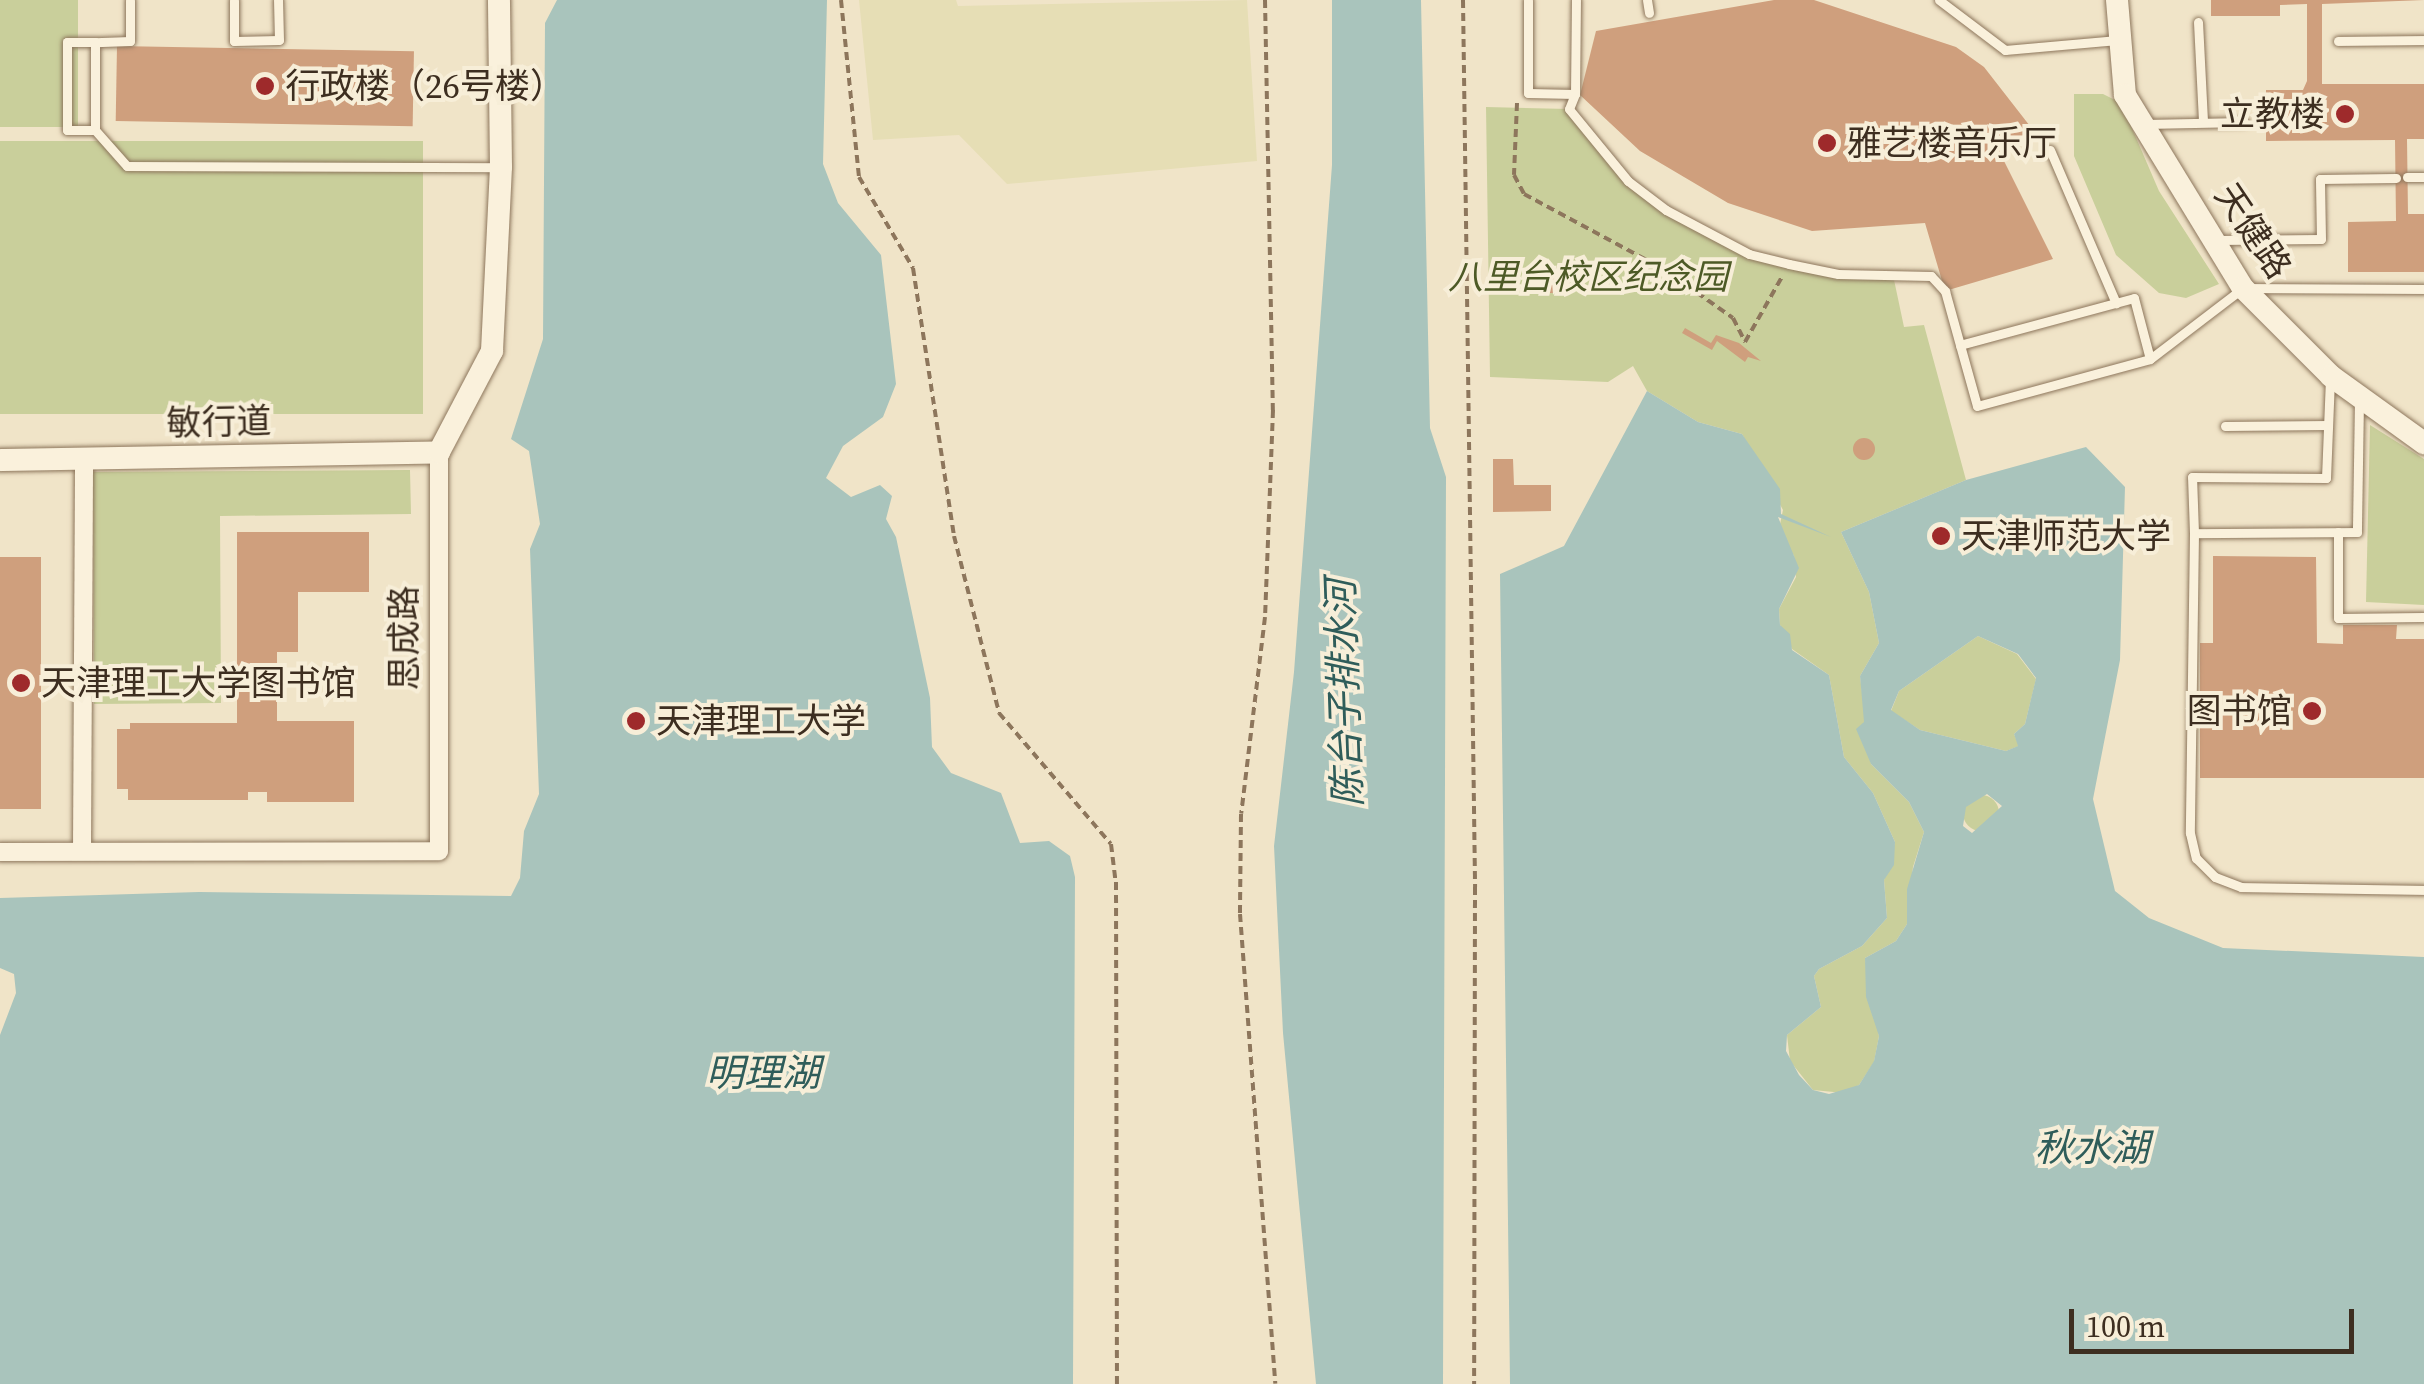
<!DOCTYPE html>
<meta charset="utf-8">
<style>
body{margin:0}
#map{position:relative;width:2424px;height:1384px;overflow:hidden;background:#f0e4c8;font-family:"Source Serif 4","Noto Sans SC",serif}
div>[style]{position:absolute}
.farmland>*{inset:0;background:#e6deb5}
.green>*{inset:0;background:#c9cf9b;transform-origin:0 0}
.round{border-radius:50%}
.water>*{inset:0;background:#a9c4bc}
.building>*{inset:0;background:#cf9f7d;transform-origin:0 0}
.path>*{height:4px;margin-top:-2px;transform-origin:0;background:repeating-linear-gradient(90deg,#8d765c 0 8px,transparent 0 13px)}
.roads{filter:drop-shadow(0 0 2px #8d765c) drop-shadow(0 0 2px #8d765c)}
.service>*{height:9px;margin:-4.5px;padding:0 4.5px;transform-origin:4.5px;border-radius:4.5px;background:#faf1dc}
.minor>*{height:18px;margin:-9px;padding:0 9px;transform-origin:9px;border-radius:9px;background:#faf1dc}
.tertiary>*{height:22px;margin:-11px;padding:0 11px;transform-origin:11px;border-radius:11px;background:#faf1dc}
.dots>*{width:28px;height:28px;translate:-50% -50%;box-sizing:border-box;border:5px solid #f7eed8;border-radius:50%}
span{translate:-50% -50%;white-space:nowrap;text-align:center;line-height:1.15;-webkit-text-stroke:8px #f7eed8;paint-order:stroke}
.poi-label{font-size:35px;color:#3d2e20}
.left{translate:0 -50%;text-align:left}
.right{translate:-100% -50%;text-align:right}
.street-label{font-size:35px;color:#3d2e20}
.park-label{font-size:35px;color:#4d5a26;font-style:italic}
.water-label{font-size:38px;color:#2f5d5a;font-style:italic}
.scale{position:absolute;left:2069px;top:1309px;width:285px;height:45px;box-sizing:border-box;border:5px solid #3d2e20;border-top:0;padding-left:12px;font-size:30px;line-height:35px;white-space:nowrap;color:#3d2e20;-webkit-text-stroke:8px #f7eed8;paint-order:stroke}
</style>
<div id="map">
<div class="farmland">
<i style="clip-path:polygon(859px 0,956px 0,958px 6px,1247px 0,1257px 161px,1007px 184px,959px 135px,873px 140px)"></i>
</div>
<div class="green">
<i style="left:0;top:0;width:78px;height:127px"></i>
<i style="clip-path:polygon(2074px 94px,2103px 94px,2121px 103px,2159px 191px,2219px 284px,2186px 298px,2159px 293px,2116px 255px,2074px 156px)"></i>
<i style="clip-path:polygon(1486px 107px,1569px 109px,1628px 181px,1666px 210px,1749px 254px,1838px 274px,1893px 275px,1904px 327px,1924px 325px,1966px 480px,1841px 532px,1869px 592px,1879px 643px,1860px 676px,1871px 764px,1909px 802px,1924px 832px,1913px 867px,1907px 924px,1896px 941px,1865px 958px,1879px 1036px,1874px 1062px,1859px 1085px,1844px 1093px,1813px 1090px,1790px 1061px,1787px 1035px,1821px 1007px,1814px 976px,1819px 969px,1862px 946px,1887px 918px,1884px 880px,1895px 842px,1873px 793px,1844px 757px,1829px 675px,1792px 649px,1780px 625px,1779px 609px,1796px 577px,1794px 556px,1779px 529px,1783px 510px,1742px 434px,1698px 422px,1647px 391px,1633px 366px,1608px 382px,1490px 377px)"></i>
<i style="left:0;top:141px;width:423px;height:273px"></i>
<i style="clip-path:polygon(2370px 425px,2424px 459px,2424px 605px,2366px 602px)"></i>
<i style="clip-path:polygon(410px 470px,411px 514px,220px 516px,221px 703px,94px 704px,93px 472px)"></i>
<i style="clip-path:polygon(1978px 636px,2017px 654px,2036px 679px,2025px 724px,2014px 734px,2019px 746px,2006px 751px,1920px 730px,1891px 711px,1899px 691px)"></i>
<i class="round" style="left:1963px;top:795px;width:36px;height:36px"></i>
</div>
<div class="water">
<i style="clip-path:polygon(557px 0,827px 0,823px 164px,838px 203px,881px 255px,896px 384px,883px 417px,843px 446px,826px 478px,851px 497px,880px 485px,892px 496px,886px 519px,896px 537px,930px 698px,932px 747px,951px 773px,1001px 793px,1020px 843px,1049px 841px,1070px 856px,1075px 877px,1073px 1384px,0 1384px,0 1035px,16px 993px,14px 974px,0 968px,0 898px,199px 892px,511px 896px,520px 878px,524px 831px,539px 794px,530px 549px,540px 524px,529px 451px,511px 439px,543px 339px,545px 23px)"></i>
<i style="clip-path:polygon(1332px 0,1421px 0,1430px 428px,1446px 477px,1443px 1384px,1316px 1384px,1283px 1033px,1274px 846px,1294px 672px,1332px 165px)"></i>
<i style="clip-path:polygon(evenodd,1647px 391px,1698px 422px,1742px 434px,1780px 489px,1781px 514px,1831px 537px,1778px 517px,1799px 568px,1779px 609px,1780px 625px,1790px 634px,1792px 650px,1829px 675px,1844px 757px,1873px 793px,1895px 842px,1894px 865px,1884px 880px,1887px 918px,1862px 946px,1819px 969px,1814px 976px,1821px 1007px,1787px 1035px,1786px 1051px,1799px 1075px,1813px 1090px,1829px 1094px,1859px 1085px,1874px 1061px,1879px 1036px,1866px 997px,1865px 958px,1896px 941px,1907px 924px,1907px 889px,1924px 832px,1909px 802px,1871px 764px,1856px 729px,1864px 722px,1860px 676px,1879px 643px,1869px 592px,1841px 532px,1966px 480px,2086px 447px,2125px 487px,2120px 660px,2093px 799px,2115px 891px,2149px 918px,2223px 948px,2424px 957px,2424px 1384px,1510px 1384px,1500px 574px,1564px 546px,1647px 391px,1978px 636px,2018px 654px,2036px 678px,2025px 724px,2014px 734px,2018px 746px,2006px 751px,1920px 730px,1891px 710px,1899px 691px,1978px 636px,1647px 391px,1987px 794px,2002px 806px,1972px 833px,1963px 826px,1966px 807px,1987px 794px)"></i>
</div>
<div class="building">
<i style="clip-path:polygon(1774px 0,1814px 0,1956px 47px,1984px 67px,2037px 135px,2001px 155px,2053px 259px,1945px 291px,1925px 223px,1812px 231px,1728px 203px,1640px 151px,1580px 95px,1596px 31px)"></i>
<i style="clip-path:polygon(2211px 0,2424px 0,2322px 4px,2322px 84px,2424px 84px,2424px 139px,2407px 139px,2408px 214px,2424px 214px,2424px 272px,2348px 272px,2348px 222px,2396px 221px,2395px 140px,2266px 141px,2266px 90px,2303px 90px,2307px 81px,2307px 4px,2280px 5px,2280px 16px,2211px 16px)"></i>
<i style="left:117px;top:46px;width:297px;height:75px;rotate:1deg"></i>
<i style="left:1568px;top:276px;width:17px;height:34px;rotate:90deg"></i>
<i style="clip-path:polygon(1685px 328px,1711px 343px,1716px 335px,1739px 343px,1761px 361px,1748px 357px,1745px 362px,1717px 341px,1712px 350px,1682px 333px)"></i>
<i class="round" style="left:1853px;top:438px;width:22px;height:22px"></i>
<i style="clip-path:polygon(1493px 459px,1513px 459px,1514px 485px,1551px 485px,1551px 511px,1493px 512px)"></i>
<i style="clip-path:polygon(237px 532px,369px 532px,369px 592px,298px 592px,298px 652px,277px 652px,277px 721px,354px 721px,354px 802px,267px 802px,267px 792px,248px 792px,248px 800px,128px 800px,128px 789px,117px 789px,117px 729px,130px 729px,130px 723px,237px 723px)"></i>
<i style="clip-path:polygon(2213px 556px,2316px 557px,2317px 643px,2343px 644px,2343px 625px,2397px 625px,2396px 639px,2424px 639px,2424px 778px,2200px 778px,2200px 643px,2213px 643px)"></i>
<i style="left:0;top:557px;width:41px;height:252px"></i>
</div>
<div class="path">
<i style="left:841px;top:0;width:178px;rotate:84.2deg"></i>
<i style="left:859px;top:177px;width:106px;rotate:59.3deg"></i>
<i style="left:913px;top:268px;width:271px;rotate:81.3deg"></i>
<i style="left:954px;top:536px;width:183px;rotate:75.7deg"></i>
<i style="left:999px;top:713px;width:172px;rotate:49.5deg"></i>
<i style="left:1111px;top:844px;width:38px;rotate:83deg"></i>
<i style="left:1116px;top:882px;width:502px;rotate:89.89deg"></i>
<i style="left:1265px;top:0;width:410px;rotate:88.9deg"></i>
<i style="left:1273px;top:410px;width:207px;rotate:92.2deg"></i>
<i style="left:1265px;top:617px;width:198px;rotate:96.9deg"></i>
<i style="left:1241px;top:814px;width:100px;rotate:90.6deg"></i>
<i style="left:1240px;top:914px;width:471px;rotate:85.7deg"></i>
<i style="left:1463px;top:0;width:887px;rotate:89.22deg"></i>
<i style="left:1475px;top:887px;width:497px;rotate:90.1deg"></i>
<i style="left:1517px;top:103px;width:72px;rotate:92.4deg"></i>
<i style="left:1514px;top:175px;width:21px;rotate:62deg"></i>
<i style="left:1524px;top:194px;width:160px;rotate:28.3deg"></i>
<i style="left:1665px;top:270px;width:83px;rotate:35.2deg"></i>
<i style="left:1733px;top:318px;width:27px;rotate:63deg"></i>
<i style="left:1745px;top:342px;width:75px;rotate:-60.4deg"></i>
</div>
<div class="roads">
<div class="service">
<i style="left:130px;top:0;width:41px;rotate:90deg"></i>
<i style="left:130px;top:41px;width:35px;rotate:178deg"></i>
<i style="left:95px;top:42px;width:88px;rotate:90deg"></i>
<i style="left:95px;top:130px;width:48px;rotate:48.4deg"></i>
<i style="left:127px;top:166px;width:374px;rotate:0.2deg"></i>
<i style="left:234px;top:0;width:41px;rotate:90deg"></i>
<i style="left:234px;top:41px;width:45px;rotate:-1.3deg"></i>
<i style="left:279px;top:40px;width:40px;rotate:-91.4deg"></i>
<i style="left:1528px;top:0;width:93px;rotate:90deg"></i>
<i style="left:1528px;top:93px;width:47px;rotate:1.2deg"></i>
<i style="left:1575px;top:94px;width:94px;rotate:-89.4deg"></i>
<i style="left:1647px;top:0;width:13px;rotate:81deg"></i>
<i style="left:1939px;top:0;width:83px;rotate:37.1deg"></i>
<i style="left:2005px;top:50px;width:113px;rotate:-5.1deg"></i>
<i style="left:2198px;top:22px;width:100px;rotate:87.1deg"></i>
<i style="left:2338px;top:41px;width:86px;rotate:-0.7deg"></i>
<i style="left:1575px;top:94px;width:16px;rotate:112deg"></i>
<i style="left:1569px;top:109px;width:93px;rotate:50.7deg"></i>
<i style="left:1628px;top:181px;width:48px;rotate:37.3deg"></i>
<i style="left:1666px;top:210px;width:94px;rotate:27.9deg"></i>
<i style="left:1749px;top:254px;width:41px;rotate:14deg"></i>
<i style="left:1789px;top:264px;width:50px;rotate:11.5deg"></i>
<i style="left:1838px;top:274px;width:93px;rotate:1.2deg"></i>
<i style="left:1931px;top:276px;width:21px;rotate:47deg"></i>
<i style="left:1945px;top:291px;width:56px;rotate:74.5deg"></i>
<i style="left:2145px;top:124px;width:99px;rotate:-1.2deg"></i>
<i style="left:95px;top:130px;width:28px;rotate:180deg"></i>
<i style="left:67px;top:130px;width:88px;rotate:-90deg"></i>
<i style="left:67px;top:42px;width:28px"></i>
<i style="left:2050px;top:150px;width:167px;rotate:66.7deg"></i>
<i style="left:2407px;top:177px;width:17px"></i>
<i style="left:2217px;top:240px;width:104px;rotate:-0.6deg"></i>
<i style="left:2321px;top:239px;width:60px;rotate:-91deg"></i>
<i style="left:2320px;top:179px;width:76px;rotate:-0.8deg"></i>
<i style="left:2150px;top:359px;width:63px;rotate:-104.7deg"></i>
<i style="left:2134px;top:298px;width:180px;rotate:164.9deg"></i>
<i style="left:1960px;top:345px;width:63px;rotate:74.4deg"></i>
<i style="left:1977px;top:406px;width:179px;rotate:-15.2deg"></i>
<i style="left:2150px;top:359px;width:117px;rotate:-37.4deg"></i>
<i style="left:2243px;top:288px;width:181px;rotate:0.3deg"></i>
<i style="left:2359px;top:400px;width:132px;rotate:90.9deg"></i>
<i style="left:2357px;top:532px;width:163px;rotate:179.6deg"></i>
<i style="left:2194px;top:533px;width:300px;rotate:90.8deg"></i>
<i style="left:2190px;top:833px;width:26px;rotate:77deg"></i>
<i style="left:2196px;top:858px;width:27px;rotate:45deg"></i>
<i style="left:2215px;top:877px;width:28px;rotate:21deg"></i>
<i style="left:2241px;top:887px;width:183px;rotate:0.9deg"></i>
<i style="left:2225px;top:426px;width:103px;rotate:-0.6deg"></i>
<i style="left:2338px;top:532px;width:86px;rotate:90deg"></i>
<i style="left:2338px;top:618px;width:86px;rotate:-0.7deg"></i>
<i style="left:2194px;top:533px;width:56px;rotate:-92deg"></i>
<i style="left:2192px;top:477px;width:134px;rotate:0.4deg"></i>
<i style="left:2326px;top:478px;width:98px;rotate:-87.7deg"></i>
</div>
<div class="minor">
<i style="left:82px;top:851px;width:391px;rotate:-89.7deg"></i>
<i style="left:0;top:852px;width:439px;rotate:-0.1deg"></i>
<i style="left:439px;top:851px;width:399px;rotate:-90deg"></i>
</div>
<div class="tertiary">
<i style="left:2117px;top:0;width:95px;rotate:85.2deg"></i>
<i style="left:2125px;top:95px;width:226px;rotate:58.6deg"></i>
<i style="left:2243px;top:288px;width:124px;rotate:45deg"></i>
<i style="left:2331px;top:376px;width:115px;rotate:35.8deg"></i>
<i style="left:0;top:460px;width:439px;rotate:-1deg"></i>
<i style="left:439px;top:452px;width:114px;rotate:-62.3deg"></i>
<i style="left:492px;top:351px;width:184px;rotate:-87.2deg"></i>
<i style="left:501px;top:167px;width:167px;rotate:-90.7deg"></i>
</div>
</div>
<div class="dots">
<i style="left:265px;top:86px;background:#9e2a2b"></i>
<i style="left:2345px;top:114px;background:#9e2a2b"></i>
<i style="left:1827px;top:143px;background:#9e2a2b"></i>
<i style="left:1941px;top:536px;background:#9e2a2b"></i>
<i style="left:21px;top:683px;background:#9e2a2b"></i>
<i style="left:2312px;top:711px;background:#9e2a2b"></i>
<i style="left:636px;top:721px;background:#9e2a2b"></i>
</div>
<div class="poi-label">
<span class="left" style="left:285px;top:86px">行政楼（26号楼）</span>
<span class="right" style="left:2325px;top:114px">立教楼</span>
<span class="left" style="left:1847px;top:143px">雅艺楼音乐厅</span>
<span class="left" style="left:1961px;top:536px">天津师范大学</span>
<span class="left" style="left:41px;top:683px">天津理工大学图书馆</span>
<span class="right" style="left:2292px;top:711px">图书馆</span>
<span class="left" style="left:656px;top:721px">天津理工大学</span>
</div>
<div class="street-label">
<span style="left:2253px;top:231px;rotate:56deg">天健路</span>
<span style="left:219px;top:422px;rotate:-1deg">敏行道</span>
<span style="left:404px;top:638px;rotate:-90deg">思成路</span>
</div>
<div class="park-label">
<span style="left:1588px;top:277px">八里台校区纪念园</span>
</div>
<div class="water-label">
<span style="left:1345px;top:693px;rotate:-92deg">陈台子排水河</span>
<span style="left:763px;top:1074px">明理湖</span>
<span style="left:2092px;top:1149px">秋水湖</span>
</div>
<div class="scale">100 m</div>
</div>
